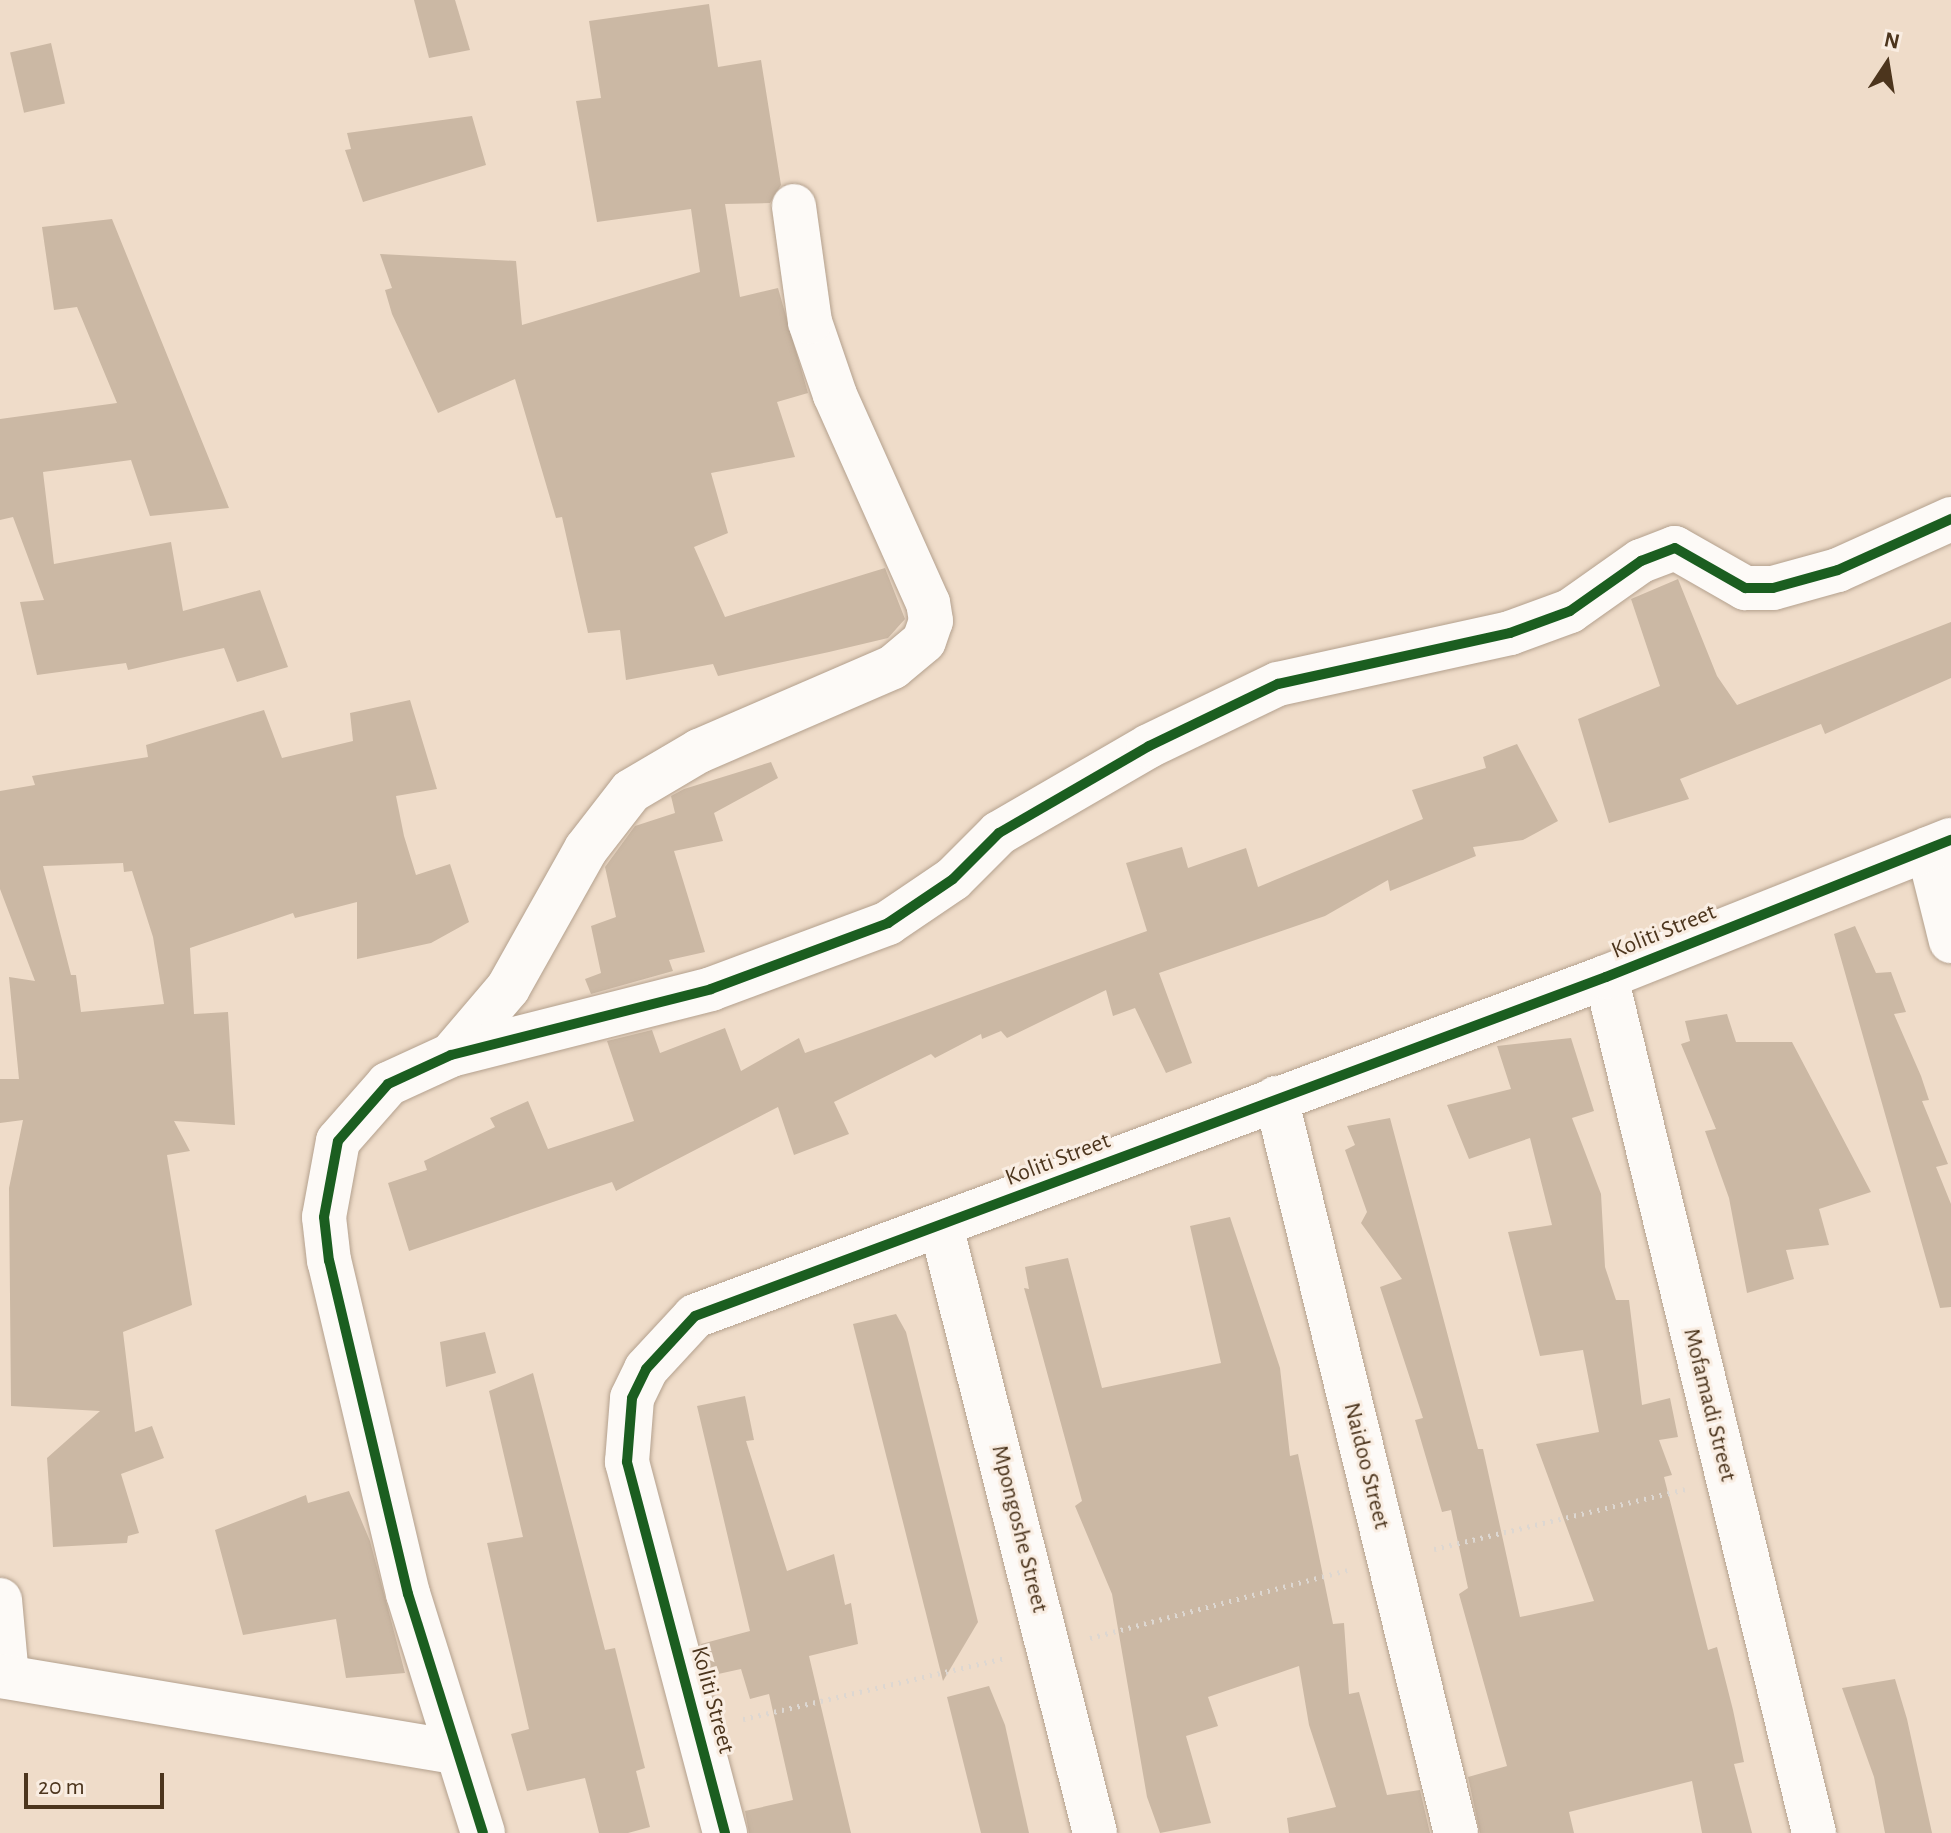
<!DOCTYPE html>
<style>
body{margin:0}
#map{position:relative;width:1951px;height:1833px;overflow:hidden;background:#efdcc9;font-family:"Alegreya Sans",sans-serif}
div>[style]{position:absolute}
.building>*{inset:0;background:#cbb8a4;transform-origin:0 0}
.path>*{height:5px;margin-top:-2.5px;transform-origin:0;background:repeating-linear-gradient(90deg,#ddd7d1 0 2px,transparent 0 8px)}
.roads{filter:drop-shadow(0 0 2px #b4a18e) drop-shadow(0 0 2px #b4a18e)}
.minor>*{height:44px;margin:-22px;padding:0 22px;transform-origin:22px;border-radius:22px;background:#fdfaf7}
.cycleway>*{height:10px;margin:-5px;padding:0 5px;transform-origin:5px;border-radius:5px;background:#1b5e20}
span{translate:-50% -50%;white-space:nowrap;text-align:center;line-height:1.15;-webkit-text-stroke:6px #f9ede2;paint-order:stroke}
.street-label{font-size:24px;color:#4c351d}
.north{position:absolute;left:1847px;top:24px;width:80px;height:80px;-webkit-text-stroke:6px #f9ede2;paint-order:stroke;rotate:12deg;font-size:22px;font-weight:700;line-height:32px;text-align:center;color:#4c351d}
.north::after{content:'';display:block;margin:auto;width:28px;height:36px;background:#4c351d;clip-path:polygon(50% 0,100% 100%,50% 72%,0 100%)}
.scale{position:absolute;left:24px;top:1773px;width:140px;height:36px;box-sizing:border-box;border:4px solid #4c351d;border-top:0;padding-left:10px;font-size:24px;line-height:28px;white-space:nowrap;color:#4c351d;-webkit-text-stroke:6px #f9ede2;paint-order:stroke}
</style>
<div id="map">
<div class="building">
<i style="clip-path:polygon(414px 0,455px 0,470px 50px,429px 58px)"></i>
<i style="clip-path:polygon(709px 4px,718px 67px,761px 60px,781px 185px,770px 203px,725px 204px,740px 297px,778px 288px,808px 393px,777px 402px,795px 457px,711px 473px,728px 533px,694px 547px,725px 617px,885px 568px,905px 619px,888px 638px,829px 652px,718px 676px,713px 664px,626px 680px,620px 630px,588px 633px,562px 517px,556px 518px,515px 379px,438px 413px,392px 314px,385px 290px,392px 288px,380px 254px,516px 261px,522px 325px,700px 272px,691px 209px,597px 222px,576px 101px,601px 98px,589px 21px)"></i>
<i style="left:51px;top:43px;width:62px;height:42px;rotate:77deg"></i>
<i style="clip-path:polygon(472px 116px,486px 165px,363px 202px,345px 150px,351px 149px,347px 133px)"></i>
<i style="clip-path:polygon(112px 219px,229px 508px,150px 516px,131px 460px,43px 472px,54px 564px,171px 542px,183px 611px,260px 590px,288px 667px,237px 682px,224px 648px,128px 670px,126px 663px,37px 675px,20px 602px,44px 600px,13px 517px,0 520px,0 419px,117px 403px,77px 307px,54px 310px,42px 227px)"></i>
<i style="clip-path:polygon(1678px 579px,1717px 676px,1737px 705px,1951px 622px,1951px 678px,1825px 734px,1821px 724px,1680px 779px,1689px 799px,1609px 823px,1578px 719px,1660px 686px,1631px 599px)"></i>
<i style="clip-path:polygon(evenodd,410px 700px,437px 789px,396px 796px,404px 836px,416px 875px,450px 864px,469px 922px,431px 943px,357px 959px,357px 902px,295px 918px,293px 913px,190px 948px,194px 1014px,228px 1012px,235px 1125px,174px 1121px,190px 1151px,167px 1155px,192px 1305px,123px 1332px,135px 1432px,152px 1426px,164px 1458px,121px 1474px,139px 1533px,128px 1536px,127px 1543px,53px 1547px,47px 1458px,100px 1411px,11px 1406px,9px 1188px,23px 1120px,0 1123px,0 1079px,19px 1079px,9px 977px,35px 981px,0 889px,0 791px,35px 785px,32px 776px,148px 757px,146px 745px,264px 710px,282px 758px,353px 741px,350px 713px,410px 700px,123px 863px,124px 872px,132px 871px,153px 937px,164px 1004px,81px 1012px,76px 975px,71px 975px,43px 866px,123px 863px)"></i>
<i style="clip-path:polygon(1517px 744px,1558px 821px,1523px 840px,1473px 847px,1476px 856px,1390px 891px,1388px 880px,1325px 916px,1159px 973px,1192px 1063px,1166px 1073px,1135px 1008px,1113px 1016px,1106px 990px,1007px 1038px,1001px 1031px,982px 1039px,981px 1034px,935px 1058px,931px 1054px,834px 1102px,849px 1134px,794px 1155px,778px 1107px,616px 1191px,612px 1182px,409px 1251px,388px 1183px,427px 1170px,424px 1161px,495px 1127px,490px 1118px,528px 1101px,548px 1149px,634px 1121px,607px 1041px,652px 1030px,660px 1053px,725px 1028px,741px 1071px,799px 1038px,805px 1053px,1147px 931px,1126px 863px,1182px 847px,1188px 868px,1246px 848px,1258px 887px,1423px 819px,1412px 790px,1486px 768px,1483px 757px)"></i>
<i style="clip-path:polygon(771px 762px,778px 778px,714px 813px,723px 841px,674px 851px,705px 952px,669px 960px,673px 971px,591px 994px,585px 979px,601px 973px,591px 926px,616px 917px,605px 867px,635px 826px,675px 813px,671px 796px,684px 789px)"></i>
<i style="clip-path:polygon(1855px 926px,1876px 973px,1891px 972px,1906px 1012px,1894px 1014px,1921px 1076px,1929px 1100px,1922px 1101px,1948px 1164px,1936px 1167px,1951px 1204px,1951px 1307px,1940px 1308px,1834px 934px)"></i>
<i style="clip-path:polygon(1727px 1014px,1736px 1042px,1792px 1042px,1871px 1192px,1819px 1209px,1829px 1245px,1786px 1250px,1794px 1279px,1747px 1293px,1729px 1198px,1705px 1131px,1716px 1129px,1681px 1044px,1690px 1041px,1685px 1021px)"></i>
<i style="clip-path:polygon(1571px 1038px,1594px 1111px,1572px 1118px,1601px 1194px,1605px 1267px,1616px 1300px,1629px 1300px,1642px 1405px,1670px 1398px,1678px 1437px,1659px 1440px,1672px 1475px,1664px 1477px,1708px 1650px,1717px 1647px,1733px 1710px,1744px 1762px,1734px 1764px,1752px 1833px,1702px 1833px,1692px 1781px,1569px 1812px,1574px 1833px,1480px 1833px,1468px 1777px,1507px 1766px,1459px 1594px,1468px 1588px,1451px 1510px,1442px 1512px,1415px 1420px,1423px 1418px,1380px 1287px,1402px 1279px,1361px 1223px,1367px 1212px,1345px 1150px,1355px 1145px,1347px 1126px,1390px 1118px,1478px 1449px,1483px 1449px,1520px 1617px,1594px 1601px,1536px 1444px,1599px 1432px,1583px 1350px,1540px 1356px,1508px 1232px,1552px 1225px,1530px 1138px,1469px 1159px,1447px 1105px,1511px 1089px,1497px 1046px)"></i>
<i style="clip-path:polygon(1230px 1217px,1280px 1368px,1290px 1456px,1298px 1454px,1333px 1624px,1344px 1623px,1349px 1694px,1359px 1692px,1387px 1795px,1420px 1790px,1430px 1833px,1289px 1833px,1287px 1818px,1336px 1807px,1309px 1725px,1299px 1666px,1208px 1697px,1218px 1726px,1186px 1736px,1211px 1823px,1160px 1833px,1147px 1797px,1112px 1594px,1075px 1506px,1082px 1501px,1024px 1288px,1029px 1289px,1025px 1267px,1068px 1258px,1102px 1388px,1221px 1363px,1190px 1226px)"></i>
<i style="clip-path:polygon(896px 1314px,906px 1332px,978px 1622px,943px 1681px,853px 1324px)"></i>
<i style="clip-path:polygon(485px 1332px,496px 1373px,446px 1387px,440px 1342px)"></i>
<i style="clip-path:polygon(533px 1373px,605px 1650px,615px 1648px,645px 1768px,636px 1771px,650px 1827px,628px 1833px,599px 1833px,585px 1778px,527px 1791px,511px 1734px,529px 1729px,487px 1543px,523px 1537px,489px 1391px)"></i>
<i style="clip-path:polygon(745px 1396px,754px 1440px,746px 1441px,787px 1571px,834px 1554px,845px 1605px,851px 1603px,858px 1644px,809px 1656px,851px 1833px,749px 1833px,745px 1811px,793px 1800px,769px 1694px,750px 1699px,741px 1669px,709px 1676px,701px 1644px,750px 1631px,697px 1406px)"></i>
<i style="clip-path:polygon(349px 1491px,370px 1541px,405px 1673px,346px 1678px,336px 1619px,243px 1635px,215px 1530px,306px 1495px,308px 1503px)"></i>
<i style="clip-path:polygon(1895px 1679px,1907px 1719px,1932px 1833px,1885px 1833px,1874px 1777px,1842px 1688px)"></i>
<i style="clip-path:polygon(989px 1686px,1005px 1725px,1029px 1833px,981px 1833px,947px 1697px)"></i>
</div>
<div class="path">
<i style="left:1434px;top:1549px;width:258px;rotate:-13.4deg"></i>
<i style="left:1090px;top:1638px;width:266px;rotate:-14.8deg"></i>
<i style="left:743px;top:1719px;width:270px;rotate:-13.1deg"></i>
</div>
<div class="roads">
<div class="minor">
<i style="left:1928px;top:849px;width:95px;rotate:76deg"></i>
<i style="left:1606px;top:977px;width:881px;rotate:76.34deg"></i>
<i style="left:451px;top:1055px;width:88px;rotate:-49.6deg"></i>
<i style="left:508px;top:988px;width:159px;rotate:-60.7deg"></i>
<i style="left:586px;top:849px;width:73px;rotate:-52.2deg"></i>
<i style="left:631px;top:791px;width:79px;rotate:-30.5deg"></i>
<i style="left:699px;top:751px;width:211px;rotate:-23.4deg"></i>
<i style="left:893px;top:667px;width:40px;rotate:-40deg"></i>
<i style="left:924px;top:641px;width:21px;rotate:-71deg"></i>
<i style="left:931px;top:621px;width:18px;rotate:-99deg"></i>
<i style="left:928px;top:603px;width:228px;rotate:-114.1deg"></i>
<i style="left:835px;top:395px;width:77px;rotate:-108.9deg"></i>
<i style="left:810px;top:322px;width:117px;rotate:-97.9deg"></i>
<i style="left:1276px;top:1098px;width:757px;rotate:76.24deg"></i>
<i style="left:941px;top:1226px;width:626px;rotate:75.76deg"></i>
<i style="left:0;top:1600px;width:77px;rotate:84.8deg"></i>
<i style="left:0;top:1676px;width:460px;rotate:9.5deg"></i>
<i style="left:483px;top:1833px;width:250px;rotate:-107.4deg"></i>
<i style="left:408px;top:1594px;width:342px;rotate:-103.3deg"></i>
<i style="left:329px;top:1261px;width:44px;rotate:-96.5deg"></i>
<i style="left:324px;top:1217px;width:77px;rotate:-79.6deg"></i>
<i style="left:338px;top:1141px;width:76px;rotate:-48.7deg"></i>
<i style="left:388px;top:1084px;width:69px;rotate:-24.7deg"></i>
<i style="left:451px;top:1055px;width:268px;rotate:-14.2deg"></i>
<i style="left:711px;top:989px;width:189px;rotate:-20.4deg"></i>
<i style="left:888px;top:923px;width:78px;rotate:-34.1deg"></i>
<i style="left:953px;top:879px;width:65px;rotate:-45deg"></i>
<i style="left:999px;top:833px;width:173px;rotate:-30.1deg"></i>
<i style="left:1149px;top:746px;width:143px;rotate:-25.7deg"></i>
<i style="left:1278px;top:684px;width:238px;rotate:-12.4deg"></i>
<i style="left:1510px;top:633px;width:64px;rotate:-20.1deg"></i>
<i style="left:1570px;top:611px;width:87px;rotate:-35.2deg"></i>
<i style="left:1641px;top:561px;width:36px;rotate:-21deg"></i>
<i style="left:1675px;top:548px;width:81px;rotate:29.7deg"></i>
<i style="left:1745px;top:588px;width:28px"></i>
<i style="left:1773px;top:588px;width:67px;rotate:-15.5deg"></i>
<i style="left:1838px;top:570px;width:124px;rotate:-24.3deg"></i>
<i style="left:725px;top:1833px;width:384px;rotate:-104.8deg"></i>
<i style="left:627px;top:1462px;width:64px;rotate:-85.5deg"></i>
<i style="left:632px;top:1398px;width:32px;rotate:-64deg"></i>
<i style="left:646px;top:1369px;width:72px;rotate:-47.2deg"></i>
<i style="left:695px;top:1316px;width:972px;rotate:-20.41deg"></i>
<i style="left:1606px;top:977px;width:371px;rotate:-21.7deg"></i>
</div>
</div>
<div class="cycleway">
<i style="left:483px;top:1833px;width:250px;rotate:-107.4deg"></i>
<i style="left:408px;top:1594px;width:342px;rotate:-103.3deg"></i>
<i style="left:329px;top:1261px;width:44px;rotate:-96.5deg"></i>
<i style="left:324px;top:1217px;width:77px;rotate:-79.6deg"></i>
<i style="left:338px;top:1141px;width:76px;rotate:-48.7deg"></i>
<i style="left:388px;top:1084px;width:69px;rotate:-24.7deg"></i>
<i style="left:451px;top:1055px;width:268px;rotate:-14.2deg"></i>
<i style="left:711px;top:989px;width:189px;rotate:-20.4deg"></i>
<i style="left:888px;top:923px;width:78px;rotate:-34.1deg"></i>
<i style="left:953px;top:879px;width:65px;rotate:-45deg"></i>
<i style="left:999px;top:833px;width:173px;rotate:-30.1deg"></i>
<i style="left:1149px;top:746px;width:143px;rotate:-25.7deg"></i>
<i style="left:1278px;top:684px;width:238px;rotate:-12.4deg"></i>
<i style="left:1510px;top:633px;width:64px;rotate:-20.1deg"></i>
<i style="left:1570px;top:611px;width:87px;rotate:-35.2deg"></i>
<i style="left:1641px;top:561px;width:36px;rotate:-21deg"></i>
<i style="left:1675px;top:548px;width:81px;rotate:29.7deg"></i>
<i style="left:1745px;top:588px;width:28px"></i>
<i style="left:1773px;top:588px;width:67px;rotate:-15.5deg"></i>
<i style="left:1838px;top:570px;width:124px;rotate:-24.3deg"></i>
<i style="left:725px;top:1833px;width:384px;rotate:-104.8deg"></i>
<i style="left:627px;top:1462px;width:64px;rotate:-85.5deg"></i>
<i style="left:632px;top:1398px;width:32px;rotate:-64deg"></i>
<i style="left:646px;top:1369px;width:72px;rotate:-47.2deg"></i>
<i style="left:695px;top:1316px;width:972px;rotate:-20.41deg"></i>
<i style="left:1606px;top:977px;width:371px;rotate:-21.7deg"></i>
</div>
<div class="street-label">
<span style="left:1664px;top:932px;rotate:-22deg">Koliti Street</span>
<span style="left:1058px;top:1160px;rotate:-21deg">Koliti Street</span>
<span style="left:1709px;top:1405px;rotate:76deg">Mofamadi Street</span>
<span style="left:1366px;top:1466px;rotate:76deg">Naidoo Street</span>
<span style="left:1019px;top:1529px;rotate:76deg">Mpongoshe Street</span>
<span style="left:712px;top:1700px;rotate:75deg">Koliti Street</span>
</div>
<div class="north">N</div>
<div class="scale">20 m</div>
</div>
